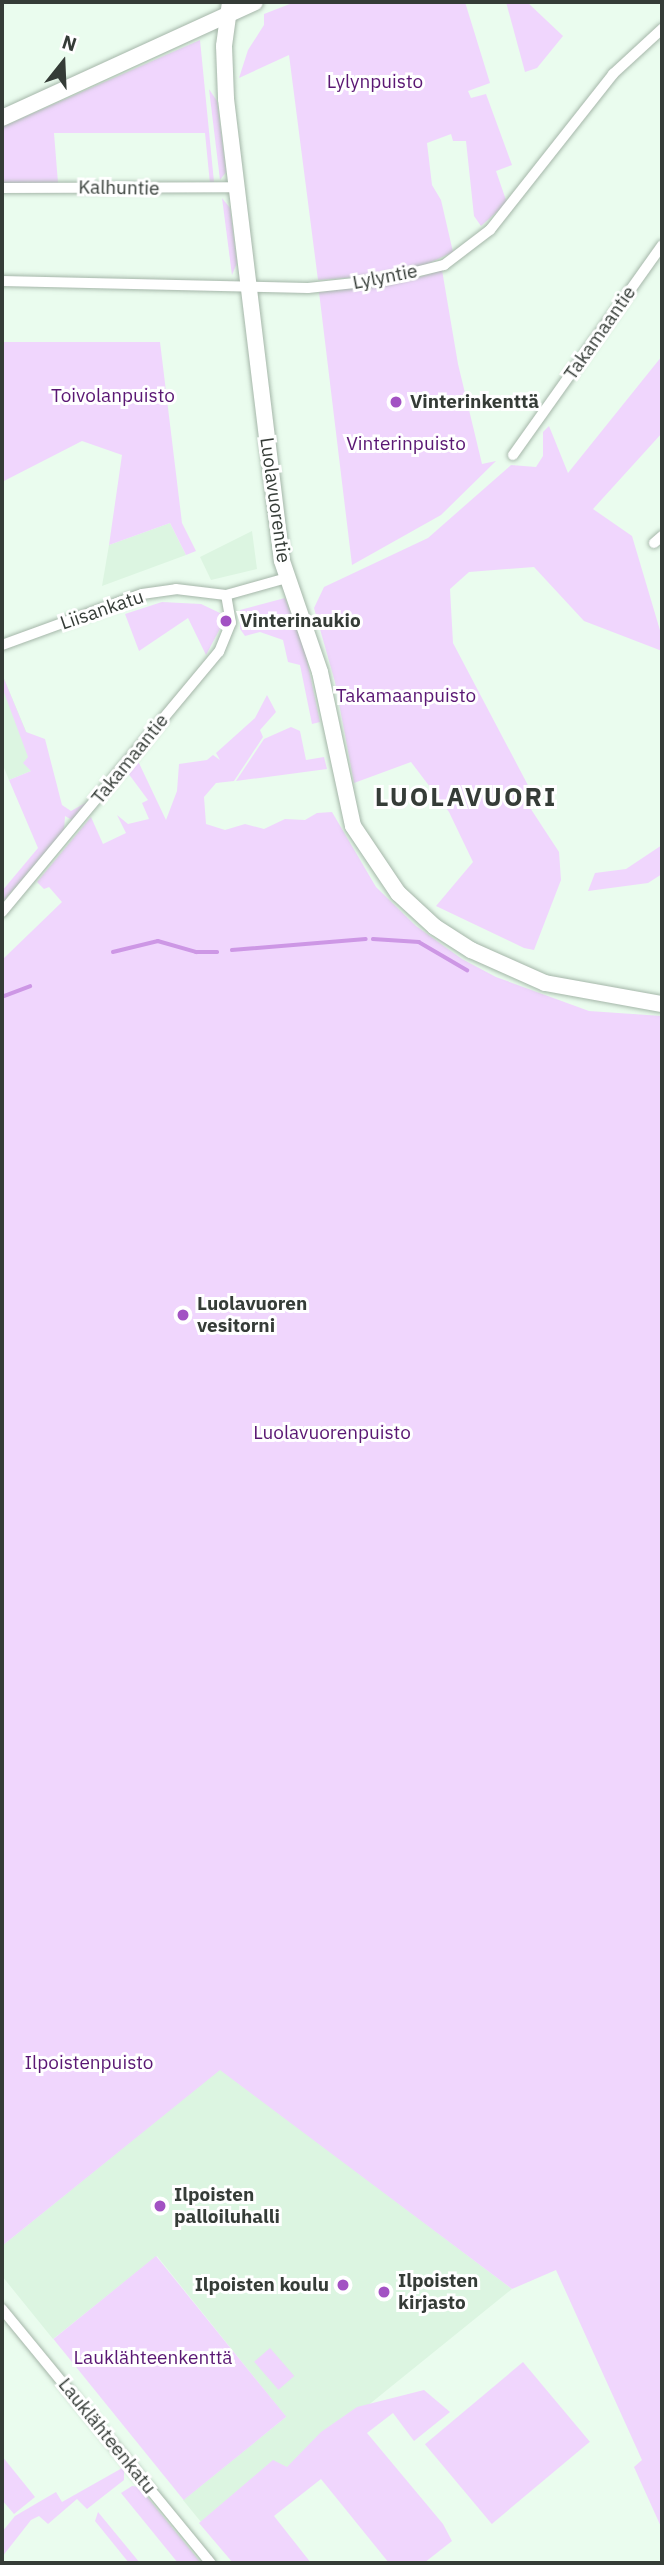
<!DOCTYPE html>
<meta charset="utf-8">
<style>
body{margin:0}
#map{position:relative;width:664px;height:2565px;overflow:hidden;background:#eafcee;font-family:"IBM Plex Sans",sans-serif}
div>[style]{position:absolute}
.built>*{inset:0;background:#dcf5e1}
.green>*{inset:0;background:#f0d6fd;transform-origin:0 0}
.stream>*{height:3.5px;margin:-1.75px;padding:0 1.75px;transform-origin:1.75px;border-radius:1.75px;background:#cd97e5}
.roads{filter:drop-shadow(0 0 2px #a5b6a9) drop-shadow(0 0 2px #a5b6a9)}
.street>*{height:10px;margin:-5px;padding:0 5px;transform-origin:5px;border-radius:5px;background:#fff}
.secondary>*{height:16px;margin:-8px;padding:0 8px;transform-origin:8px;border-radius:8px;background:#fff}
.dots>*{width:19px;height:19px;translate:-50% -50%;box-sizing:border-box;border:4px solid #fff;border-radius:50%}
span{translate:-50% -50%;white-space:nowrap;text-align:center;line-height:1.15;-webkit-text-stroke:6px #fff;paint-order:stroke}
.park-label{font-size:19px;color:#5a1773}
.street-label{font-size:19px;color:#353c37}
.poi-label{font-size:19px;color:#353c37;font-weight:700}
.left{translate:0 -50%;text-align:left}
.right{translate:-100% -50%;text-align:right}
.district-label{font-size:26px;color:#353c37;font-weight:700;letter-spacing:2px}
.frame{position:absolute;inset:0;border:4px solid #353c37;pointer-events:none}
.north{position:absolute;left:28px;top:28px;width:70px;height:70px;-webkit-text-stroke:5px #fff;paint-order:stroke;rotate:18deg;font-size:19px;font-weight:700;line-height:28px;text-align:center;color:#353c37}
.north::after{content:'';display:block;margin:auto;width:24px;height:32px;background:#353c37;clip-path:polygon(50% 0,100% 100%,50% 72%,0 100%)}
</style>
<div id="map">
<div class="built">
<i style="clip-path:polygon(170px 523px,186px 555px,102px 586px,109px 545px)"></i>
<i style="clip-path:polygon(252px 531px,257px 569px,211px 580px,200px 557px)"></i>
<i style="clip-path:polygon(2px 674px,41px 767px,9px 780px,2px 763px)"></i>
<i style="clip-path:polygon(220px 2069px,512px 2289px,210px 2533px,183px 2500px,286px 2417px,157px 2256px,53px 2339px,2px 2276px,2px 2246px)"></i>
</div>
<div class="green">
<i style="clip-path:polygon(295px 2px,465px 2px,490px 83px,468px 91px,471px 98px,486px 94px,512px 165px,496px 171px,507px 203px,481px 226px,474px 216px,466px 141px,453px 141px,451px 134px,427px 143px,432px 185px,441px 200px,453px 252px,423px 266px,386px 275px,318px 280px,289px 55px,239px 78px,248px 50px,264px 25px,264px 14px)"></i>
<i style="clip-path:polygon(506px 2px,527px 2px,563px 36px,537px 68px,525px 72px)"></i>
<i style="clip-path:polygon(200px 40px,214px 182px,210px 184px,205px 133px,54px 133px,58px 183px,2px 184px,2px 127px)"></i>
<i style="clip-path:polygon(209px 89px,217px 101px,226px 172px,220px 180px)"></i>
<i style="clip-path:polygon(222px 198px,230px 208px,237px 263px,232px 275px)"></i>
<i style="clip-path:polygon(442px 270px,458px 364px,482px 464px,496px 461px,441px 515px,352px 565px,319px 292px,404px 282px)"></i>
<i style="clip-path:polygon(2px 342px,160px 342px,182px 523px,196px 551px,186px 555px,170px 523px,109px 545px,122px 455px,82px 441px,2px 482px)"></i>
<i style="clip-path:polygon(662px 356px,662px 433px,593px 509px,632px 536px,662px 637px,662px 651px,584px 621px,534px 567px,469px 572px,450px 589px,453px 643px,531px 791px,523px 797px,559px 852px,561px 880px,534px 950px,524px 948px,436px 906px,473px 862px,449px 812px,411px 762px,354px 783px,335px 682px,314px 608px,324px 587px,428px 538px,511px 465px,536px 467px,543px 456px,543px 432px,549px 426px,568px 473px)"></i>
<i style="clip-path:polygon(285px 598px,305px 651px,320px 722px,312px 724px,300px 665px,288px 662px,283px 640px,260px 632px,245px 636px,240px 629px,240px 610px)"></i>
<i style="clip-path:polygon(162px 602px,201px 604px,220px 613px,222px 625px,206px 655px,188px 618px,139px 651px,125px 614px)"></i>
<i style="clip-path:polygon(2px 674px,26px 732px,45px 739px,62px 805px,71px 811px,87px 802px,72px 820px,65px 816px,64px 830px,2px 903px,2px 891px,38px 848px,9px 780px,31px 771px,23px 763px,28px 757px,2px 687px)"></i>
<i style="clip-path:polygon(267px 695px,276px 712px,260px 730px,263px 737px,234px 781px,216px 783px,204px 797px,206px 824px,225px 830px,245px 824px,264px 829px,285px 819px,305px 820px,317px 813px,332px 812px,376px 887px,416px 926px,462px 959px,496px 977px,589px 1011px,662px 1016px,662px 2529px,634px 2467px,642px 2460px,556px 2270px,512px 2289px,220px 2070px,2px 2246px,2px 960px,62px 902px,49px 887px,44px 889px,37px 882px,91px 817px,103px 844px,126px 833px,117px 815px,128px 824px,149px 819px,142px 803px,148px 800px,128px 773px,138px 761px,166px 820px,177px 791px,179px 764px,207px 760px,213px 755px,220px 760px,216px 753px,255px 718px)"></i>
<i style="clip-path:polygon(291px 727px,300px 731px,306px 760px,324px 757px,327px 769px,236px 781px,264px 739px)"></i>
<i style="clip-path:polygon(662px 845px,662px 874px,648px 883px,588px 891px,595px 873px,626px 869px)"></i>
<i style="left:156px;top:2256px;width:207px;height:132px;rotate:51deg"></i>
<i style="left:270px;top:2348px;width:37px;height:21px;rotate:49deg"></i>
<i style="left:523px;top:2362px;width:104px;height:128px;rotate:50deg"></i>
<i style="clip-path:polygon(424px 2390px,450px 2412px,414px 2441px,393px 2413px,367px 2433px,443px 2524px,452px 2541px,424px 2563px,389px 2563px,321px 2479px,274px 2516px,311px 2563px,233px 2563px,199px 2523px,273px 2460px,287px 2467px,321px 2432px,357px 2407px)"></i>
<i style="clip-path:polygon(2px 2456px,35px 2497px,14px 2514px,2px 2500px)"></i>
<i style="clip-path:polygon(124px 2467px,124px 2480px,87px 2509px,77px 2499px,48px 2524px,39px 2516px,31px 2520px,2px 2557px,2px 2532px,15px 2516px,56px 2492px,62px 2502px)"></i>
<i style="clip-path:polygon(132px 2486px,139px 2487px,201px 2563px,178px 2563px,121px 2493px)"></i>
<i style="clip-path:polygon(98px 2512px,140px 2563px,129px 2563px,95px 2521px)"></i>
</div>
<div class="stream">
<i style="left:373px;top:939px;width:46px;rotate:3.7deg"></i>
<i style="left:419px;top:942px;width:56px;rotate:30.3deg"></i>
<i style="left:232px;top:950px;width:134px;rotate:-4.7deg"></i>
<i style="left:113px;top:952px;width:46px;rotate:-13.7deg"></i>
<i style="left:158px;top:941px;width:40px;rotate:16deg"></i>
<i style="left:196px;top:952px;width:21px"></i>
<i style="left:2px;top:997px;width:30px;rotate:-21deg"></i>
</div>
<div class="roads">
<div class="street">
<i style="left:2px;top:188px;width:234px;rotate:-0.2deg"></i>
<i style="left:2px;top:281px;width:306px;rotate:1.3deg"></i>
<i style="left:308px;top:288px;width:75px;rotate:-6.1deg"></i>
<i style="left:383px;top:280px;width:63px;rotate:-13.8deg"></i>
<i style="left:444px;top:265px;width:58px;rotate:-37.3deg"></i>
<i style="left:490px;top:230px;width:199px;rotate:-51.7deg"></i>
<i style="left:613px;top:74px;width:67px;rotate:-42.6deg"></i>
<i style="left:513px;top:455px;width:257px;rotate:-54.6deg"></i>
<i style="left:654px;top:543px;width:11px;rotate:-41deg"></i>
<i style="left:2px;top:645px;width:149px;rotate:-20deg"></i>
<i style="left:142px;top:594px;width:34px;rotate:-8deg"></i>
<i style="left:176px;top:589px;width:50px;rotate:6.8deg"></i>
<i style="left:226px;top:595px;width:63px;rotate:-15.6deg"></i>
<i style="left:2px;top:912px;width:339px;rotate:-50.2deg"></i>
<i style="left:219px;top:652px;width:31px;rotate:-68deg"></i>
<i style="left:231px;top:623px;width:28px;rotate:-100deg"></i>
<i style="left:2px;top:2309px;width:329px;rotate:50.6deg"></i>
</div>
<div class="secondary">
<i style="left:230px;top:2px;width:44px;rotate:97.8deg"></i>
<i style="left:224px;top:46px;width:53px;rotate:87.8deg"></i>
<i style="left:226px;top:99px;width:465px;rotate:83.1deg"></i>
<i style="left:282px;top:561px;width:117px;rotate:71.1deg"></i>
<i style="left:320px;top:672px;width:157px;rotate:77.9deg"></i>
<i style="left:353px;top:826px;width:81px;rotate:56.1deg"></i>
<i style="left:398px;top:893px;width:50px;rotate:42.6deg"></i>
<i style="left:435px;top:927px;width:43px;rotate:32.6deg"></i>
<i style="left:471px;top:950px;width:81px;rotate:24deg"></i>
<i style="left:545px;top:983px;width:119px;rotate:10.2deg"></i>
<i style="left:2px;top:118px;width:278px;rotate:-24.6deg"></i>
</div>
</div>
<div class="dots">
<i style="left:396px;top:402px;background:#a252c3"></i>
<i style="left:226px;top:621px;background:#a252c3"></i>
<i style="left:183px;top:1315px;background:#a252c3"></i>
<i style="left:160px;top:2206px;background:#a252c3"></i>
<i style="left:343px;top:2285px;background:#a252c3"></i>
<i style="left:384px;top:2292px;background:#a252c3"></i>
</div>
<div class="park-label">
<span style="left:375px;top:82px">Lylynpuisto</span>
<span style="left:113px;top:396px">Toivolanpuisto</span>
<span style="left:406px;top:444px">Vinterinpuisto</span>
<span style="left:406px;top:696px">Takamaanpuisto</span>
<span style="left:332px;top:1433px">Luolavuorenpuisto</span>
<span style="left:89px;top:2063px">Ilpoistenpuisto</span>
<span style="left:153px;top:2358px">Lauklähteenkenttä</span>
</div>
<div class="street-label">
<span style="left:119px;top:188px;rotate:1deg">Kalhuntie</span>
<span style="left:385px;top:277px;rotate:-11deg">Lylyntie</span>
<span style="left:600px;top:333px;rotate:-55deg">Takamaantie</span>
<span style="left:275px;top:500px;rotate:82deg">Luolavuorentie</span>
<span style="left:102px;top:610px;rotate:-19deg">Liisankatu</span>
<span style="left:130px;top:759px;rotate:-51deg">Takamaantie</span>
<span style="left:107px;top:2436px;rotate:51deg">Lauklähteenkatu</span>
</div>
<div class="poi-label">
<span class="left" style="left:410px;top:402px">Vinterinkenttä</span>
<span class="left" style="left:240px;top:621px">Vinterinaukio</span>
<span class="left" style="left:197px;top:1315px">Luolavuoren<br>vesitorni</span>
<span class="left" style="left:174px;top:2206px">Ilpoisten<br>palloiluhalli</span>
<span class="left" style="left:398px;top:2292px">Ilpoisten<br>kirjasto</span>
<span class="right" style="left:329px;top:2285px">Ilpoisten koulu</span>
</div>
<div class="district-label">
<span style="left:466px;top:797px">LUOLAVUORI</span>
</div>
<div class="frame"></div>
<div class="north">N</div>
</div>
